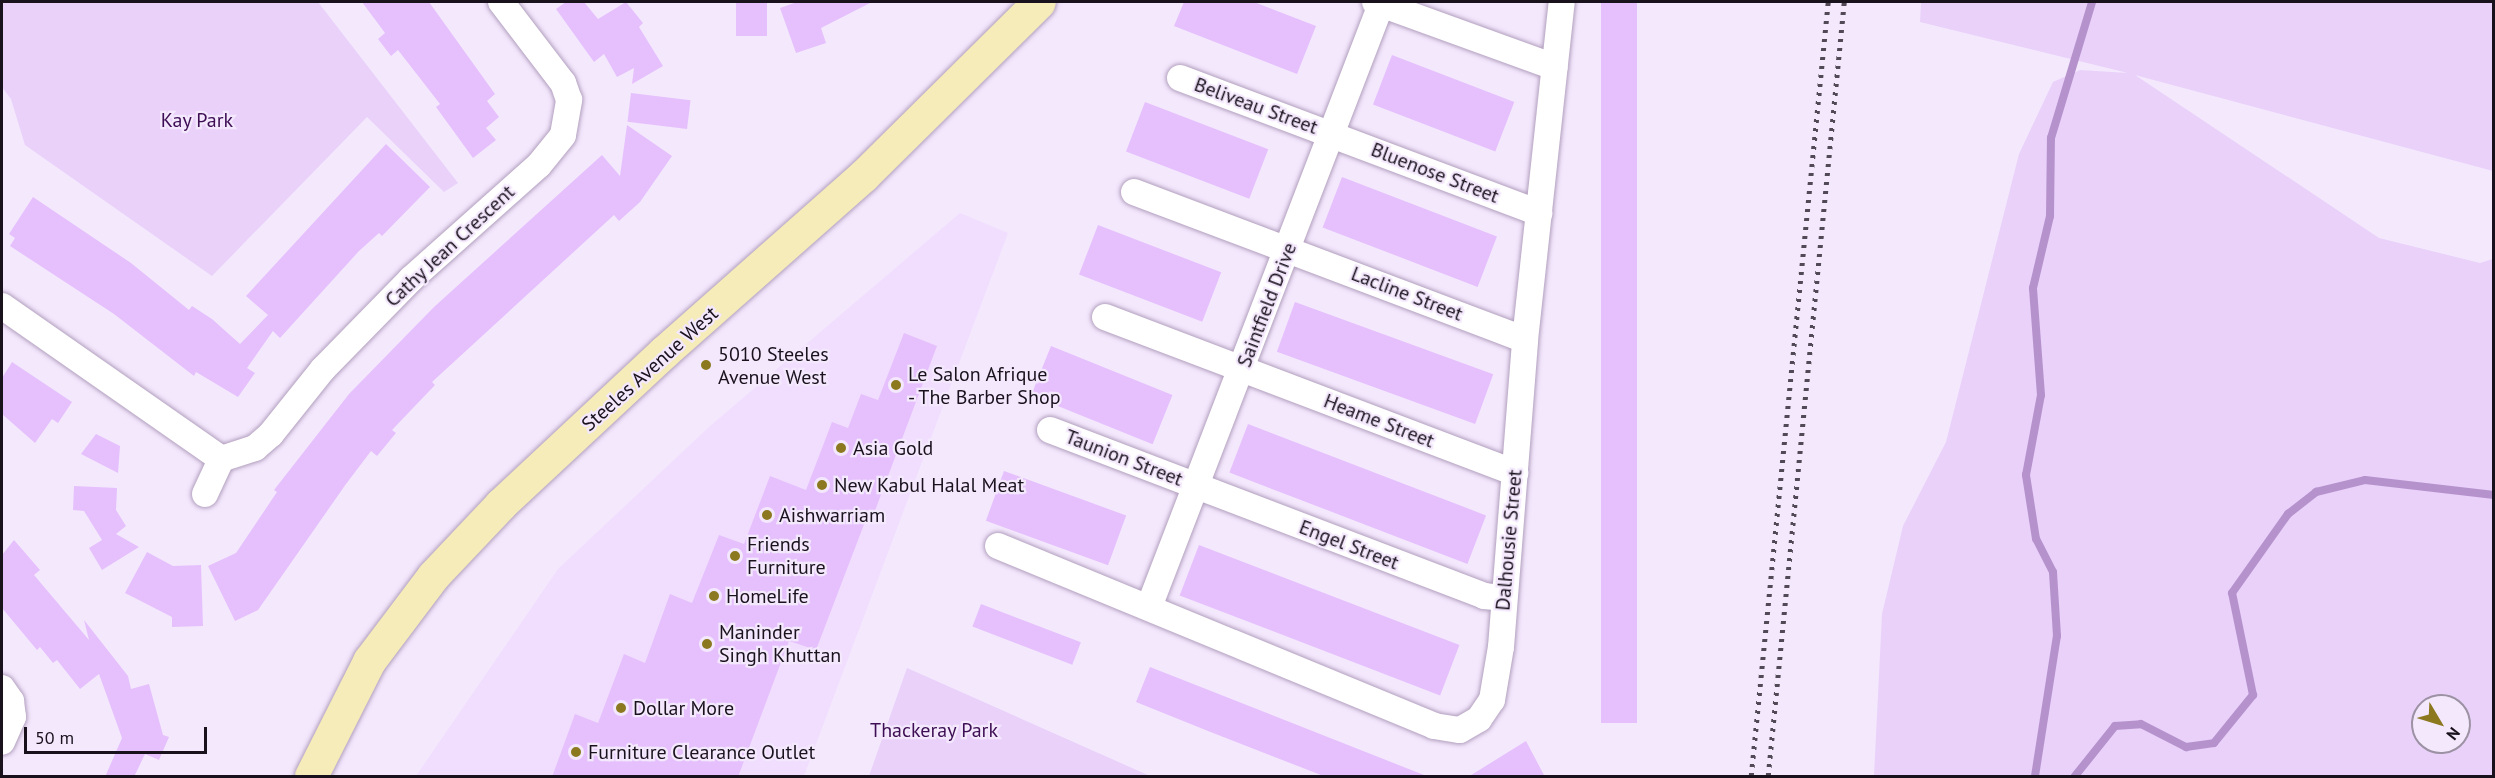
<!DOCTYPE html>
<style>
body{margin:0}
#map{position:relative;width:2495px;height:778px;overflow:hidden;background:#f4e8fd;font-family:"PT Sans",sans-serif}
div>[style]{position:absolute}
.built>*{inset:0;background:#f1defe}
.green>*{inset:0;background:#e9d1fa}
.stream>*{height:8px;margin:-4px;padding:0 4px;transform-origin:4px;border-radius:4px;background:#b692cd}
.building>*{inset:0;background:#e5c0fd;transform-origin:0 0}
.roads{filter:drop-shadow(0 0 2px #b29fbe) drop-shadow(0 0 2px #b29fbe)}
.minor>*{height:26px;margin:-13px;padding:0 13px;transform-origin:13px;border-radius:13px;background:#fff}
.secondary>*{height:33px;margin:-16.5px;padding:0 16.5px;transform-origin:16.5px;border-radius:16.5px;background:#f5ecba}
.rail>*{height:4.5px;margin-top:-2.25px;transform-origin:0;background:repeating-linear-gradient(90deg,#524957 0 3px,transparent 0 9px)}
.dots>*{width:16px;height:16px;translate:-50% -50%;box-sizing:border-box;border:3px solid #f4e8fd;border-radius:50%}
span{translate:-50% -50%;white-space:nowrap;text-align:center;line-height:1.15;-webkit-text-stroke:4.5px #f4e8fd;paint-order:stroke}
.street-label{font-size:20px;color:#19121d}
.park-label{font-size:20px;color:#3d0e54}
.poi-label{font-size:20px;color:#19121d}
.left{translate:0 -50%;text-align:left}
.frame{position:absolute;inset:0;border:3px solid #19121d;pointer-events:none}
.north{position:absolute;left:2411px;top:694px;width:60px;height:60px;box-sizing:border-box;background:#f4e8fd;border:2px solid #9c92a3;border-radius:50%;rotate:128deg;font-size:16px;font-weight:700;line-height:24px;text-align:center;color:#19121d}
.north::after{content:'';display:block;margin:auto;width:21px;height:27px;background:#8c791f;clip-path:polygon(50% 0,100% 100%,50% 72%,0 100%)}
.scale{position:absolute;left:24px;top:727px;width:183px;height:27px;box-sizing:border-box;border:3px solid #19121d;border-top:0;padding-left:8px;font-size:18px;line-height:21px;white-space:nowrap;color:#19121d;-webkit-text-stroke:4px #f4e8fd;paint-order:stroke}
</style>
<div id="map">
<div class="built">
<i style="clip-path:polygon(960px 213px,1008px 233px,804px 776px,416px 776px,558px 569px,709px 427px)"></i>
</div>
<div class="green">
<i style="clip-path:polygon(2px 2px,318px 2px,458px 183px,444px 192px,367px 117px,212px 276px,25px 145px,11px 99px,2px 87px)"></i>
<i style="clip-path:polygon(evenodd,1921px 2px,2493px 2px,2493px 171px,2135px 75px,2379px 238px,2480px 263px,2493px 259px,2493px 776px,1874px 776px,1882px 614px,1903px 526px,1946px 442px,2019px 154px,2053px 82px,2080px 70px,2128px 73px,1920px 22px,1921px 2px,2423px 706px,2459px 706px,2459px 742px,2423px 742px,2423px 706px)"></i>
<i style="clip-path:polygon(907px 668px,1150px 776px,869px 776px)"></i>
</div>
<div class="stream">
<i style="left:2035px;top:776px;width:142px;rotate:-81.1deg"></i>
<i style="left:2057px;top:636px;width:64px;rotate:-93.6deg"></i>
<i style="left:2053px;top:572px;width:37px;rotate:-117deg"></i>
<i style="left:2036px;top:539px;width:65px;rotate:-98.9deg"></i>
<i style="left:2026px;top:475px;width:81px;rotate:-79.4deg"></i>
<i style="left:2041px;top:395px;width:107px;rotate:-94.3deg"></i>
<i style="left:2033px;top:288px;width:74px;rotate:-76.7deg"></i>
<i style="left:2050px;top:216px;width:78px;rotate:-89.3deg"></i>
<i style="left:2051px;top:138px;width:142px;rotate:-73.2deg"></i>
<i style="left:2075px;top:776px;width:64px;rotate:-51.3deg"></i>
<i style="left:2115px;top:726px;width:26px;rotate:-4deg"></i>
<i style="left:2141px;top:724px;width:51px;rotate:27.1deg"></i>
<i style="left:2186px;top:747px;width:28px;rotate:-8deg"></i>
<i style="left:2214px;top:743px;width:62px;rotate:-50.9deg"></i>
<i style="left:2253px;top:695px;width:104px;rotate:-101.6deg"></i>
<i style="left:2232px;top:593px;width:97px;rotate:-54.7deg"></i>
<i style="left:2288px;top:514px;width:36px;rotate:-38deg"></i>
<i style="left:2316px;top:492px;width:50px;rotate:-13.8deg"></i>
<i style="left:2365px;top:480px;width:130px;rotate:6.6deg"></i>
</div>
<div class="building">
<i style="clip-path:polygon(362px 2px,429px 2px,495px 94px,487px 101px,499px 117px,486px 128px,496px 140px,473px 158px,436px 107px,440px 104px,398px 50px,391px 56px,378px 39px,385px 33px)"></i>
<i style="clip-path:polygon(566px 2px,584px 2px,598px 19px,626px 2px,643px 23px,639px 27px,663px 66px,632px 84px,634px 68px,617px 77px,604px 54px,594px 62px,556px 9px)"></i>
<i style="left:736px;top:2px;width:31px;height:34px"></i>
<i style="clip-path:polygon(797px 2px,872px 2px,821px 28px,826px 43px,796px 53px,780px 8px)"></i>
<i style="clip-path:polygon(1184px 2px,1254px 2px,1316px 26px,1297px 74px,1174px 26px)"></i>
<i style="left:1601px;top:2px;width:36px;height:721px"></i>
<i style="left:1392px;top:55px;width:131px;height:53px;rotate:21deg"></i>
<i style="left:631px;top:93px;width:60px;height:29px;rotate:7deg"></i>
<i style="left:1145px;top:102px;width:132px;height:53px;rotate:21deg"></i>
<i style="clip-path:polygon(627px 125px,672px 156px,640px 202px,619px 221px,614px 215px,432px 382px,435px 385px,392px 430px,396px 433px,377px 456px,371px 451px,346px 484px,258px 610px,235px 621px,208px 566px,236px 553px,277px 492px,274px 490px,349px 394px,434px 307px,602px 155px,620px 176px)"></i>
<i style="clip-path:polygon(386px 144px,430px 187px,382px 236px,379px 233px,359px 251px,280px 338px,273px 331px,247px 368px,255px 373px,238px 397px,196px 372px,194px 376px,114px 314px,10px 246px,15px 238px,9px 234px,33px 197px,131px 263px,189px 310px,192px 306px,212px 319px,240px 344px,268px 315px,246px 296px)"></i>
<i style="left:1342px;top:177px;width:166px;height:54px;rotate:21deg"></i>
<i style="left:1098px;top:225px;width:132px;height:53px;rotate:21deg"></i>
<i style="left:1295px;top:302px;width:211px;height:53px;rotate:20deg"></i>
<i style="clip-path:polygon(904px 333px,937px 346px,873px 516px,868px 514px,816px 650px,789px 641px,738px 777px,552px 777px,575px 714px,598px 723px,624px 654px,645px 663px,670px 594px,692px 603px,719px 535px,744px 544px,770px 476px,806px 490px,832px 422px,848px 428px,861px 394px,878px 400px)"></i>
<i style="left:1051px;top:346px;width:131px;height:53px;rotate:22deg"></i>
<i style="clip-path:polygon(12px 362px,72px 402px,58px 423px,52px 419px,35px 443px,2px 414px,2px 378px)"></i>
<i style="left:1248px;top:424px;width:255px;height:52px;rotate:21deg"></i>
<i style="clip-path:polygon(96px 434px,120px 446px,118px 473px,81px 454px)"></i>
<i style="left:1004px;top:471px;width:130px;height:53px;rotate:20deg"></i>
<i style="clip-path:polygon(74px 486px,117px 488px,116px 510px,126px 526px,116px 534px,139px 547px,102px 570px,89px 548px,102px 540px,84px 511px,73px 510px)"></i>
<i style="clip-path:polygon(14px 540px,40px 570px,34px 575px,89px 640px,84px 620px,128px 676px,131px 689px,149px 684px,163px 735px,169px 737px,159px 760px,145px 754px,134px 777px,105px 777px,122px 738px,99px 674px,80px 689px,57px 660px,53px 663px,40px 647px,37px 650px,2px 608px,2px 555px)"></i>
<i style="left:1199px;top:545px;width:279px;height:54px;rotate:21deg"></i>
<i style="clip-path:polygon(147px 552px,173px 566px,201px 565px,203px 626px,172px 627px,172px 617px,125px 593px)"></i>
<i style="left:981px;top:604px;width:107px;height:24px;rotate:21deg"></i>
<i style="clip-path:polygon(1150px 667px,1424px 775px,1424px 777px,1326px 777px,1208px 731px,1136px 702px)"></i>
<i style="clip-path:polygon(1526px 741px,1545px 777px,1468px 777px)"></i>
</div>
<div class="roads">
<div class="minor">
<i style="left:1375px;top:2px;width:191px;rotate:19.9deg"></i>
<i style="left:1180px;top:78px;width:384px;rotate:20.6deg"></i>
<i style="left:1134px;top:192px;width:418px;rotate:20.7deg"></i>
<i style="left:2px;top:306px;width:267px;rotate:34.9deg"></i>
<i style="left:1105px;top:317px;width:439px;rotate:20.8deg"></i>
<i style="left:1050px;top:430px;width:465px;rotate:20.9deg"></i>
<i style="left:1484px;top:596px;width:19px;rotate:6deg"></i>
<i style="left:205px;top:494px;width:38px;rotate:-65deg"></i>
<i style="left:221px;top:459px;width:36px;rotate:-18deg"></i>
<i style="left:255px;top:448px;width:21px;rotate:-41deg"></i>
<i style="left:271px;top:434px;width:83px;rotate:-51.3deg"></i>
<i style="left:323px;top:369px;width:126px;rotate:-45.6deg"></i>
<i style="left:411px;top:279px;width:171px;rotate:-41.7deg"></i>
<i style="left:539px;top:165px;width:38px;rotate:-51deg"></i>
<i style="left:563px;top:135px;width:36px;rotate:-80deg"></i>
<i style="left:569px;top:100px;width:18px;rotate:-109deg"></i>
<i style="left:563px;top:83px;width:102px;rotate:-127.4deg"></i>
<i style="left:998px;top:546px;width:472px;rotate:22.4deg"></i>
<i style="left:1434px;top:726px;width:26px;rotate:9deg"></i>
<i style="left:1460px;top:730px;width:22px;rotate:-30deg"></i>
<i style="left:1479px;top:719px;width:23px;rotate:-56deg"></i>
<i style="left:1492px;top:700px;width:54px;rotate:-80.4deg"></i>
<i style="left:1501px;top:647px;width:308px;rotate:-85.5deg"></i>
<i style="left:1525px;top:340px;width:340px;rotate:-83.8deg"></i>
<i style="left:1149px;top:607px;width:648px;rotate:-68.94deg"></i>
<i style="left:2px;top:688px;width:16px;rotate:55deg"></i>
<i style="left:11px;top:701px;width:16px;rotate:83deg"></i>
<i style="left:13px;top:717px;width:27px;rotate:114deg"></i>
</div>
<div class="secondary">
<i style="left:311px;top:776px;width:129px;rotate:-63.2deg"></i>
<i style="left:369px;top:661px;width:106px;rotate:-53deg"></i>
<i style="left:433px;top:576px;width:99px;rotate:-46.6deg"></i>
<i style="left:501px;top:504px;width:223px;rotate:-43deg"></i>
<i style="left:664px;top:352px;width:266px;rotate:-41.5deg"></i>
<i style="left:863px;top:176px;width:247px;rotate:-44.7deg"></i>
</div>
</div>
<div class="rail">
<i style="left:1751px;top:776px;width:778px;rotate:-84.32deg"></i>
<i style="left:1768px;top:776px;width:778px;rotate:-84.39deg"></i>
</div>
<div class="dots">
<i style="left:706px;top:365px;background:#8c791f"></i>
<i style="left:896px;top:385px;background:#8c791f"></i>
<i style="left:841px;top:448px;background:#8c791f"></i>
<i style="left:822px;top:485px;background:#8c791f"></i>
<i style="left:767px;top:515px;background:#8c791f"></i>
<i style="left:735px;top:556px;background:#8c791f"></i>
<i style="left:714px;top:596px;background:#8c791f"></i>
<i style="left:707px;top:644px;background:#8c791f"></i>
<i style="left:621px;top:708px;background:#8c791f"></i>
<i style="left:576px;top:752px;background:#8c791f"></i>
</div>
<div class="street-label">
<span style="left:1256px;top:106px;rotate:20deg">Beliveau Street</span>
<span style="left:1435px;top:173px;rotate:21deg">Bluenose Street</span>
<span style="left:450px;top:246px;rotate:-43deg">Cathy Jean Crescent</span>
<span style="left:1407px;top:294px;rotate:21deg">Lacline Street</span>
<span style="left:1267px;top:305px;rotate:-69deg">Saintfield Drive</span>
<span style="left:650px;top:369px;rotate:-42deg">Steeles Avenue West</span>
<span style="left:1379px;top:421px;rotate:21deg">Heame Street</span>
<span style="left:1124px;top:458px;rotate:21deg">Taunion Street</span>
<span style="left:1509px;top:540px;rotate:-85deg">Dalhousie Street</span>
<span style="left:1349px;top:545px;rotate:21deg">Engel Street</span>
</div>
<div class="park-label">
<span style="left:197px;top:120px">Kay Park</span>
<span style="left:934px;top:730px">Thackeray Park</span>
</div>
<div class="poi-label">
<span class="left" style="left:718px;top:366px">5010 Steeles<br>Avenue West</span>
<span class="left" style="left:908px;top:386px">Le Salon Afrique<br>- The Barber Shop</span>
<span class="left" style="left:853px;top:448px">Asia Gold</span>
<span class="left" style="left:834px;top:485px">New Kabul Halal Meat</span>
<span class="left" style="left:779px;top:515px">Aishwarriam</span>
<span class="left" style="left:747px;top:556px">Friends<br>Furniture</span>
<span class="left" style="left:726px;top:596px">HomeLife</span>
<span class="left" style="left:719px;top:644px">Maninder<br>Singh Khuttan</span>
<span class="left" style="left:633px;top:708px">Dollar More</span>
<span class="left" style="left:588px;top:752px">Furniture Clearance Outlet</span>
</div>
<div class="frame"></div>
<div class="north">N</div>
<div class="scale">50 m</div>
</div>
